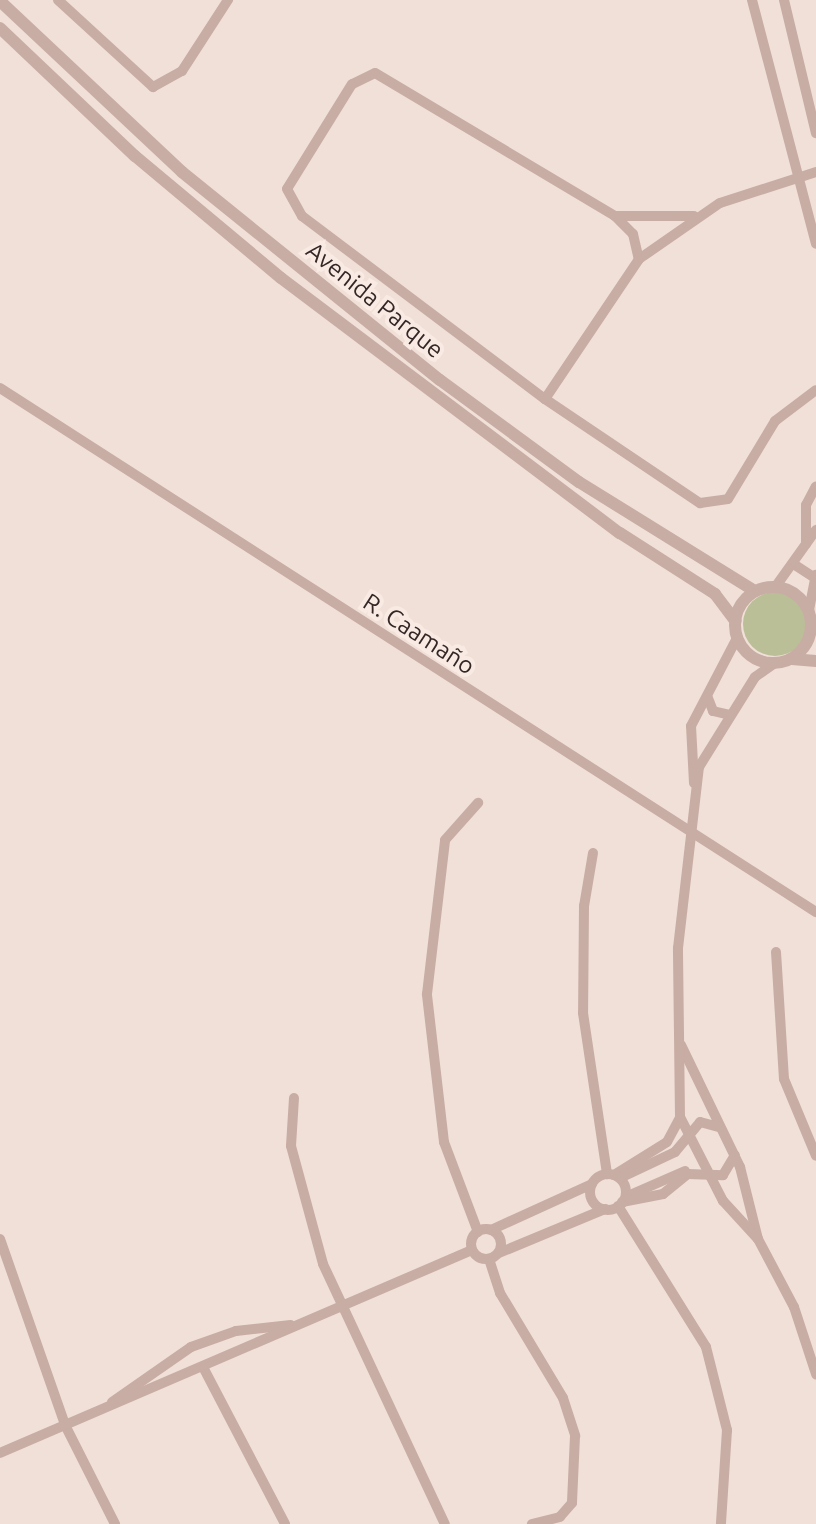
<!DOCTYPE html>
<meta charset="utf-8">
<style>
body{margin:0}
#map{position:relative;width:816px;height:1524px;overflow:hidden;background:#f1e0d8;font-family:Ubuntu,sans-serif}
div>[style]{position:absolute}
.green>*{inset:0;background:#babf98}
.round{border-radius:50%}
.minor>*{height:10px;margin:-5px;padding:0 5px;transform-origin:5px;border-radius:5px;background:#c8ada4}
.minor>.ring{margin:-5px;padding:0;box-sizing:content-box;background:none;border:10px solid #c8ada4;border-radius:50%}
.tertiary>*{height:12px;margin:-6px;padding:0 6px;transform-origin:6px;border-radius:6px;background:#c8ada4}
.tertiary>.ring{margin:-6px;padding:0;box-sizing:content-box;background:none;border:12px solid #c8ada4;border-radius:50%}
span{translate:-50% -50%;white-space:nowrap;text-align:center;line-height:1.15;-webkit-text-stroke:8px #f9ebe4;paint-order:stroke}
.street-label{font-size:24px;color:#342726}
</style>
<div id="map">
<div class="green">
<i class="round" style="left:743px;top:592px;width:64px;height:64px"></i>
</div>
<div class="minor">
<i style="left:58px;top:0;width:129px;rotate:42.5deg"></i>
<i style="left:153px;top:87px;width:33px;rotate:-29deg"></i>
<i style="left:182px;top:71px;width:85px;rotate:-57.1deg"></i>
<i style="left:752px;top:0;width:252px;rotate:75.3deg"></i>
<i style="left:784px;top:0;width:137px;rotate:76.5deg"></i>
<i style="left:615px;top:216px;width:279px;rotate:-149.2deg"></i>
<i style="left:375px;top:73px;width:25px;rotate:154deg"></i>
<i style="left:352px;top:84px;width:123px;rotate:121.8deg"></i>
<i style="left:287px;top:189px;width:31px;rotate:61deg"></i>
<i style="left:302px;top:216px;width:304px;rotate:37deg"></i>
<i style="left:545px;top:399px;width:187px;rotate:33.9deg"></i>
<i style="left:700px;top:503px;width:28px;rotate:-8deg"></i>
<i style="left:728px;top:499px;width:91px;rotate:-58.9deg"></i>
<i style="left:775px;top:421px;width:51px;rotate:-37.1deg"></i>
<i style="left:694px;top:216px;width:79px;rotate:180deg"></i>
<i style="left:615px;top:216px;width:25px;rotate:45deg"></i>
<i style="left:633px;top:234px;width:26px;rotate:77deg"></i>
<i style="left:639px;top:259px;width:98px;rotate:-34.7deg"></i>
<i style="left:720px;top:203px;width:101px;rotate:-17.9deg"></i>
<i style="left:0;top:388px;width:970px;rotate:32.71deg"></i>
<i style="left:545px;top:399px;width:169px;rotate:-56.1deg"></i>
<i style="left:806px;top:544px;width:39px;rotate:-90deg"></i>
<i style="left:806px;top:505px;width:21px;rotate:-62deg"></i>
<i style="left:795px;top:565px;width:24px;rotate:33deg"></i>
<i style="left:776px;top:586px;width:69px;rotate:-54.5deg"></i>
<i style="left:809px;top:610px;width:36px;rotate:-79deg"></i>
<i style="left:708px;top:698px;width:14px;rotate:69deg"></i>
<i style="left:713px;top:711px;width:17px;rotate:13deg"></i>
<i style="left:694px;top:783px;width:57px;rotate:-93deg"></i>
<i style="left:691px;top:726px;width:99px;rotate:-62.4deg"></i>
<i style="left:593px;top:853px;width:54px;rotate:99.6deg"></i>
<i style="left:584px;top:906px;width:107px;rotate:90.5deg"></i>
<i style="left:583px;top:1013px;width:163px;rotate:81.5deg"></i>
<i style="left:776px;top:952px;width:127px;rotate:86.4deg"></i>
<i style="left:784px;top:1079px;width:83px;rotate:67.4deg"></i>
<i style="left:681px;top:1045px;width:136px;rotate:64.2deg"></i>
<i style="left:740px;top:1167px;width:74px;rotate:76deg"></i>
<i style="left:758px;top:1239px;width:77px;rotate:62.1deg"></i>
<i style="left:794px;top:1307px;width:71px;rotate:71.8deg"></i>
<i style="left:294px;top:1098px;width:48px;rotate:93.6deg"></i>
<i style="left:291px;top:1146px;width:122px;rotate:74.8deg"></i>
<i style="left:323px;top:1264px;width:287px;rotate:64.9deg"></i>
<i class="ring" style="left:590px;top:1174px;width:26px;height:26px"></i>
<i style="left:614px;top:1175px;width:62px;rotate:-31.9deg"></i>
<i style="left:667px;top:1142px;width:26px;rotate:-62deg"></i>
<i style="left:620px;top:1178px;width:61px;rotate:-25.3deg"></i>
<i style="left:675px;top:1152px;width:39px;rotate:-50deg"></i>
<i style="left:700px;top:1122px;width:20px;rotate:15deg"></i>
<i style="left:630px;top:1195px;width:60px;rotate:-23.6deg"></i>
<i style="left:622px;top:1202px;width:42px;rotate:-11deg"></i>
<i style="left:663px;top:1194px;width:32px;rotate:-39deg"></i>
<i style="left:688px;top:1174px;width:35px;rotate:2deg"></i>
<i style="left:723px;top:1175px;width:23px;rotate:-59deg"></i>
<i style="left:618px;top:1206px;width:166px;rotate:58deg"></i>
<i style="left:706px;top:1347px;width:86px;rotate:75.8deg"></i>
<i style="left:727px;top:1430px;width:94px;rotate:93.7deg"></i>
<i class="ring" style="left:471px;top:1229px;width:20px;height:20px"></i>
<i style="left:491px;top:1230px;width:111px;rotate:-24.5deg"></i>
<i style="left:478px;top:1232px;width:96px;rotate:-110.7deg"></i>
<i style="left:444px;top:1142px;width:149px;rotate:-96.6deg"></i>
<i style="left:427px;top:994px;width:155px;rotate:-83.3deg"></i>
<i style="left:445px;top:840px;width:50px;rotate:-48.3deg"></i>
<i style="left:0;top:1239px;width:197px;rotate:70.7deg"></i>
<i style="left:65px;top:1425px;width:111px;rotate:63.2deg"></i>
<i style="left:758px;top:1239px;width:52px;rotate:-132.6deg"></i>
<i style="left:723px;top:1201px;width:94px;rotate:-117.1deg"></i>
<i style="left:680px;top:1117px;width:169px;rotate:-90.7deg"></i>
<i style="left:678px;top:948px;width:182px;rotate:-83.4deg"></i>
<i style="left:699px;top:767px;width:106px;rotate:-58.1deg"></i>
<i style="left:755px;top:677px;width:24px;rotate:-35deg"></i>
<i style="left:499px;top:1253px;width:115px;rotate:-22.5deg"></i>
<i style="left:489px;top:1259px;width:36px;rotate:72deg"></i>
<i style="left:500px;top:1293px;width:122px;rotate:59deg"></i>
<i style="left:563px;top:1398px;width:40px;rotate:72deg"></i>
<i style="left:575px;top:1436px;width:67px;rotate:92.6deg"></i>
<i style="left:572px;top:1503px;width:18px;rotate:131deg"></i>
<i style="left:560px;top:1517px;width:29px;rotate:166deg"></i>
<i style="left:203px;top:1367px;width:177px;rotate:62.4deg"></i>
<i style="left:112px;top:1402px;width:96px;rotate:-34.8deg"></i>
<i style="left:191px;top:1347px;width:48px;rotate:-19.6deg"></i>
<i style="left:236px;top:1331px;width:55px;rotate:-6.2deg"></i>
<i style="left:0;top:1453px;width:514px;rotate:-23.27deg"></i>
</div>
<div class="tertiary">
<i style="left:0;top:1px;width:250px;rotate:43.2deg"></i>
<i style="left:182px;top:172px;width:331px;rotate:38.9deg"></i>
<i style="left:440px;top:380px;width:172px;rotate:36.3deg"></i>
<i style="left:579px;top:482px;width:207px;rotate:31.8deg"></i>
<i style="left:0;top:28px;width:186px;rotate:43.5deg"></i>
<i style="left:135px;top:156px;width:190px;rotate:39.9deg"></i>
<i style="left:281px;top:278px;width:424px;rotate:37deg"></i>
<i style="left:620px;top:533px;width:113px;rotate:32.7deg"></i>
<i style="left:715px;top:594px;width:34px;rotate:53deg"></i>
<i class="ring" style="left:735px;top:587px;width:64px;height:64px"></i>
<i style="left:792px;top:659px;width:24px;rotate:5deg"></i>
</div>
<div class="street-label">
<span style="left:375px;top:300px;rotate:39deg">Avenida Parque</span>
<span style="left:419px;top:634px;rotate:33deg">R. Caamaño</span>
</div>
</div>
